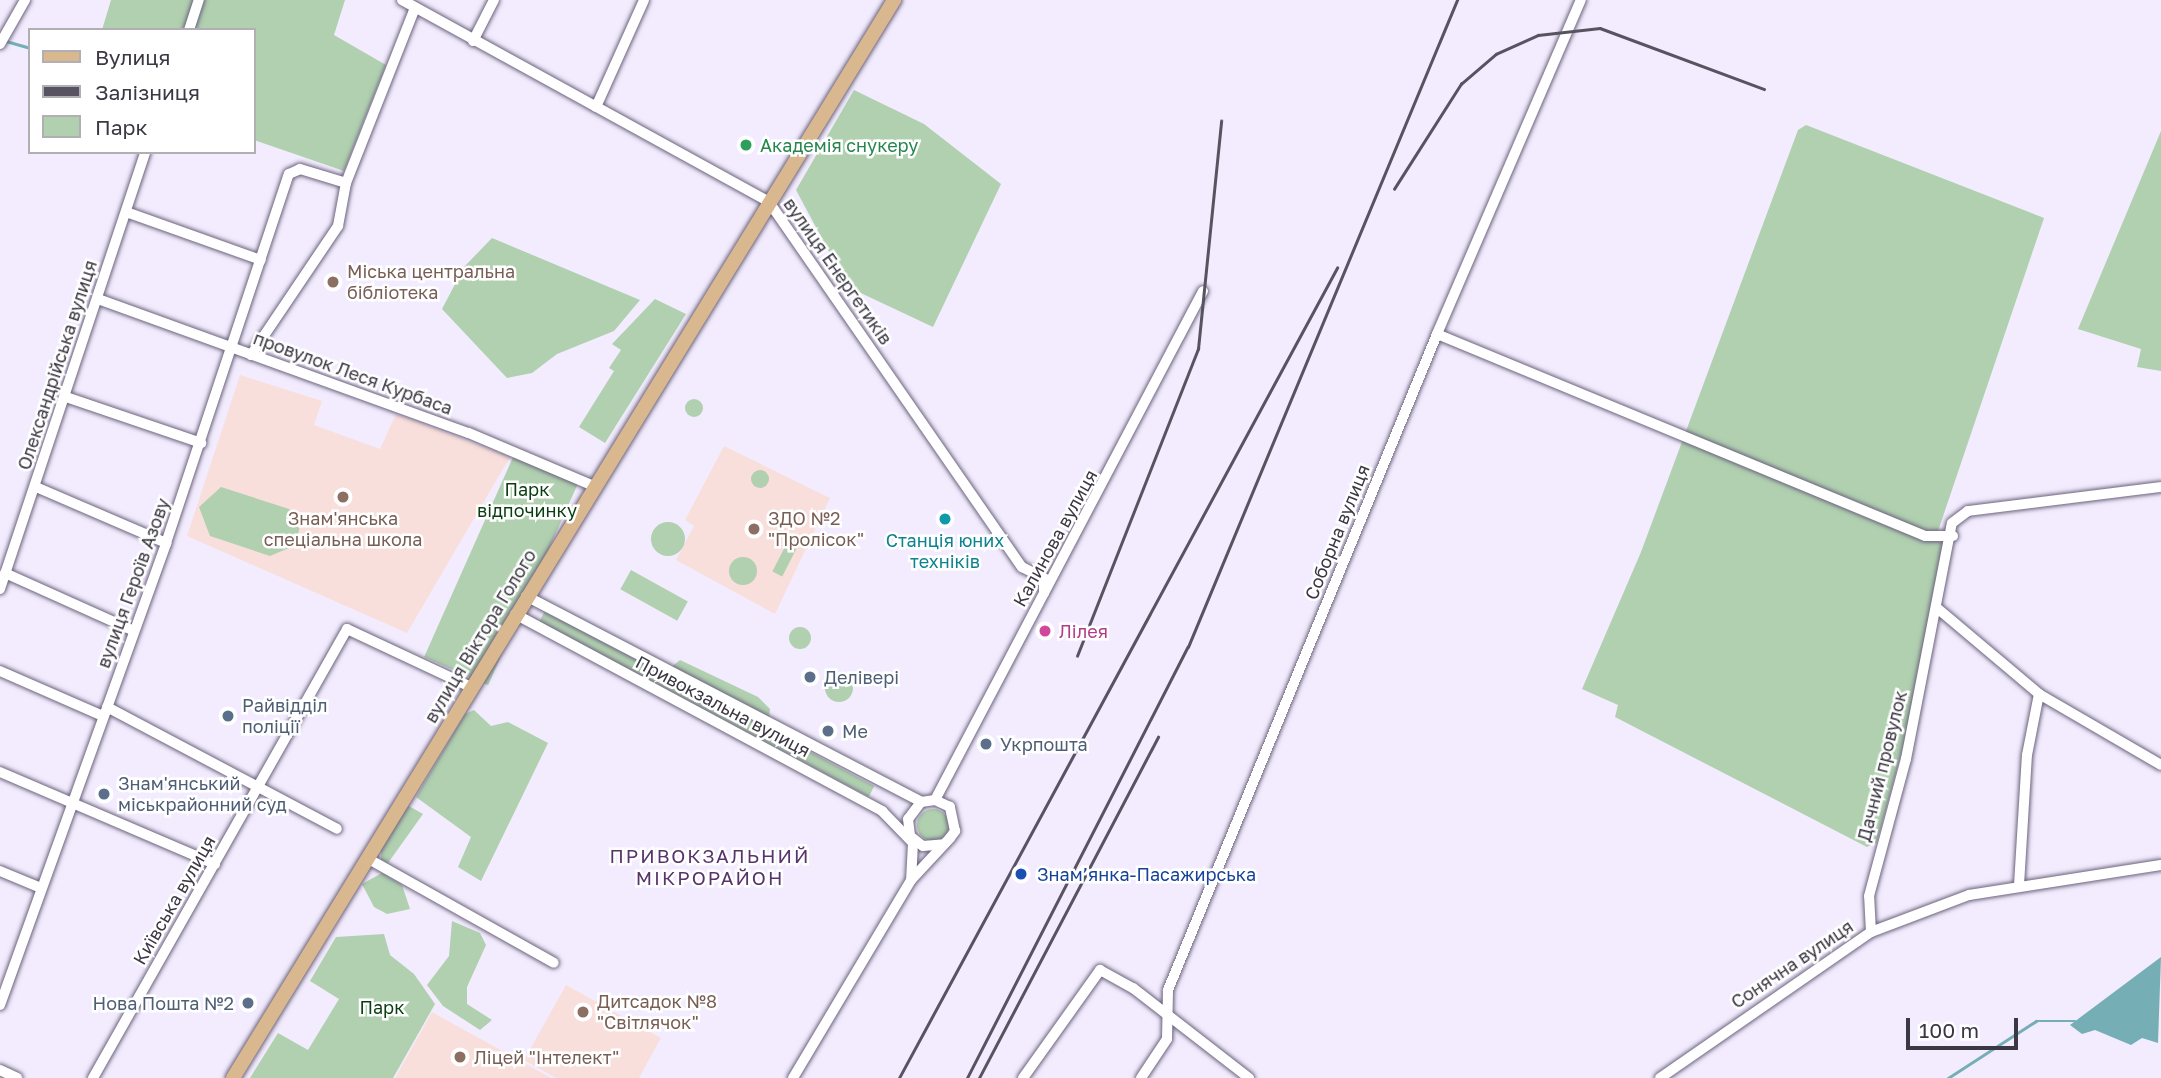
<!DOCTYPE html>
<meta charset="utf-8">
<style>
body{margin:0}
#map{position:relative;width:2161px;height:1078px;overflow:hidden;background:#f2ecfe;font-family:"Golos Text",sans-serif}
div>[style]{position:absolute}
.education>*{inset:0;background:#f9dfdb}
.green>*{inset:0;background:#b0d0b0;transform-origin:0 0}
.round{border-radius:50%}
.water>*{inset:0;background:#75afb5}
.stream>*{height:2.5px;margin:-1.25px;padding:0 1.25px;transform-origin:1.25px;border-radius:1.25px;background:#75afb5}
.roads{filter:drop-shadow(0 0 2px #6c637d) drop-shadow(0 0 2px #6c637d)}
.minor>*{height:10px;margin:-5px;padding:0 5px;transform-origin:5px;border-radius:5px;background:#fff}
.major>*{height:14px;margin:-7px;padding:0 7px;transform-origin:7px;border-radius:7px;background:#d9b890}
.rail>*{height:2.5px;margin:-1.25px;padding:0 1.25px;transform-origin:1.25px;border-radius:1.25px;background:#575360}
.dots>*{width:19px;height:19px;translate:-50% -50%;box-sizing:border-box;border:4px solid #fff;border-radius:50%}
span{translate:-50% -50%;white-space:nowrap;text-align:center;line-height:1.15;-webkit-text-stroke:5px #fff;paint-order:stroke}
.leisure-label{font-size:18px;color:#27864d}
.left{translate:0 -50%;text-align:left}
.street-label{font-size:18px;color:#3b3743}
.education-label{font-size:18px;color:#785e54}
.park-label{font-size:18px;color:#093e11}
.culture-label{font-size:18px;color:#0d838f}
.hotel-label{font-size:18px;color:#b23c85}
.service-label{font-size:18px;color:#4e5e75}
.right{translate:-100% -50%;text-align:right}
.transit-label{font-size:18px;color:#164399}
.neighbourhood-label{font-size:19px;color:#58346c;letter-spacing:2px}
.legend{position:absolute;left:28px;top:28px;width:228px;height:126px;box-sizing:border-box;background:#fff;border:2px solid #b1afb4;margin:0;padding:9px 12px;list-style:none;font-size:21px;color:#3b3743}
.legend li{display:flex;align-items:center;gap:14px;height:35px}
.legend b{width:35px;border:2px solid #b1afb4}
.scale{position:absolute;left:1906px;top:1018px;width:112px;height:32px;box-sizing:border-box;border:4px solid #3b3743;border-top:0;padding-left:9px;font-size:21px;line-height:24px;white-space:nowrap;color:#3b3743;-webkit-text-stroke:5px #fff;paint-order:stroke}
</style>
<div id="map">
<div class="education">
<i style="clip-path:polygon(240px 375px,322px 401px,314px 425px,380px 449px,396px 414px,510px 457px,407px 633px,187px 536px)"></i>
<i style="clip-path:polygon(724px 446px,830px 498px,775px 614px,676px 560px,694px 526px,685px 520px)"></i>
<i style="clip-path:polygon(566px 985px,661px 1038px,639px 1078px,556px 1078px,524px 1060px)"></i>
<i style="clip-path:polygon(432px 1012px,551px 1078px,395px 1078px)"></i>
</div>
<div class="green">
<i style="clip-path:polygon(111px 0,345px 0,334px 35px,386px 65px,344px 171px,254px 140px,254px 30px,102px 30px)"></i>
<i style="clip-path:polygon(854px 90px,924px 124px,1001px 184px,933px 327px,848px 287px,796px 190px)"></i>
<i style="clip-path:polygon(1806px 125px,2044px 218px,1935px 540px,1948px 545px,1906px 736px,1877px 842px,1867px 847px,1615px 717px,1618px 705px,1582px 689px,1641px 552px,1798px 130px)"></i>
<i style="clip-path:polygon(2161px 131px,2161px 371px,2137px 367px,2141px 349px,2078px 329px)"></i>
<i style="clip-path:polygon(492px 238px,640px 300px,614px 331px,557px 354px,532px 373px,507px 378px,442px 309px,464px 267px)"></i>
<i style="clip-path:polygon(655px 299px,686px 314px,605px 443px,579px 427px,614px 371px,609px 368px,621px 350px,612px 344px)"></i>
<i class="round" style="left:685px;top:399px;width:18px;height:18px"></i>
<i style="left:514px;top:455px;width:70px;height:221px;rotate:24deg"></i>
<i class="round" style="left:751px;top:470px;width:18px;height:18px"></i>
<i style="clip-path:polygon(221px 487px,289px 509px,300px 525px,296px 545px,270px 556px,210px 536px,199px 507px)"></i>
<i class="round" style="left:651px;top:522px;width:34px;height:34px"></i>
<i style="left:791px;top:535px;width:11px;height:41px;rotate:27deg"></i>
<i class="round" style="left:729px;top:557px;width:28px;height:28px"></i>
<i style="left:631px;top:570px;width:65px;height:22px;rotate:29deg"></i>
<i style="left:545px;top:611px;width:373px;height:12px;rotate:28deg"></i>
<i class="round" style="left:789px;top:627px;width:22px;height:22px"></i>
<i style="clip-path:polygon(680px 660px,758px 697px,770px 709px,769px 718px,670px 668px)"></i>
<i class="round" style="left:825px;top:674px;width:28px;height:28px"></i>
<i style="clip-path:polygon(474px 710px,491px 726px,508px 722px,548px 743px,481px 881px,458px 867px,471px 837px,416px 797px,465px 714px)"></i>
<i style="clip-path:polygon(407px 805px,423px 814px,388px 863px,381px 860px,381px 848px)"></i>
<i class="round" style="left:917px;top:809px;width:32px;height:32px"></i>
<i style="clip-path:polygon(382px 873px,402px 885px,410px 909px,387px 914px,374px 907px,362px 884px)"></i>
<i style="clip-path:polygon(452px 921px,480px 933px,486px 945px,467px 987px,467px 1004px,492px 1020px,480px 1030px,443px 1006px,427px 985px,449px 956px)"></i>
<i style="clip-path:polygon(384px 934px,390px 955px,414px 974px,435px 1004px,393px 1078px,250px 1078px,278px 1033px,308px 1050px,339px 999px,310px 981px,336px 937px)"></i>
</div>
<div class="water">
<i style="clip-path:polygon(2161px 957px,2158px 1043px,2142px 1038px,2131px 1045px,2095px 1030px,2082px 1034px,2070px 1025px)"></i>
</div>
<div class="stream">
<i style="left:6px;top:41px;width:25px;rotate:16deg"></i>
<i style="left:1948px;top:1078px;width:105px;rotate:-32.9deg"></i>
<i style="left:2036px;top:1021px;width:39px"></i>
</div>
<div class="roads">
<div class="minor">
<i style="left:402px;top:0;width:419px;rotate:28.8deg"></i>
<i style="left:769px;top:202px;width:444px;rotate:55.3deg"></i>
<i style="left:1022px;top:567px;width:25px;rotate:27deg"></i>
<i style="left:1044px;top:578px;width:15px;rotate:90deg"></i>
<i style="left:189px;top:30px;width:32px;rotate:-72deg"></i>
<i style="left:473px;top:41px;width:46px;rotate:-62.9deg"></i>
<i style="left:0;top:44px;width:51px;rotate:-60.4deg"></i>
<i style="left:596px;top:107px;width:117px;rotate:-65.8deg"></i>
<i style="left:126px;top:212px;width:143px;rotate:19.6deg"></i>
<i style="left:98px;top:299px;width:394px;rotate:19.9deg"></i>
<i style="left:469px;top:433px;width:136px;rotate:23deg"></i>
<i style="left:1437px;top:334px;width:528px;rotate:22.49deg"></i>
<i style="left:1925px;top:536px;width:28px"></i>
<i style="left:251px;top:355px;width:156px;rotate:-56deg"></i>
<i style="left:338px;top:226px;width:44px;rotate:-79.5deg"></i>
<i style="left:346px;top:183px;width:188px;rotate:-68.5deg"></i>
<i style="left:66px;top:397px;width:143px;rotate:18.8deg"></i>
<i style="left:36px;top:487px;width:142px;rotate:23.3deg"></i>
<i style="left:5px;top:573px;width:141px;rotate:24.2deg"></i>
<i style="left:0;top:589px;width:460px;rotate:-71.6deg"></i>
<i style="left:526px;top:596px;width:445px;rotate:27.5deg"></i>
<i style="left:1937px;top:608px;width:133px;rotate:40.1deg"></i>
<i style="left:2039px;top:694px;width:141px;rotate:30.2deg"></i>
<i style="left:515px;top:614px;width:417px;rotate:28.2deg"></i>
<i style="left:882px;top:811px;width:45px;rotate:45.9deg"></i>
<i style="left:913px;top:843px;width:37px;rotate:93deg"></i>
<i style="left:0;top:671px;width:112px;rotate:23.6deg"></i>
<i style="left:107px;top:707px;width:260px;rotate:27.9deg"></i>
<i style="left:0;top:772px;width:234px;rotate:23.2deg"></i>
<i style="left:935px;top:800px;width:575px;rotate:-62.23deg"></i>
<i style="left:367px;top:858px;width:214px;rotate:29.3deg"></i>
<i style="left:0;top:871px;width:44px;rotate:22.5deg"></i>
<i style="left:2019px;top:885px;width:130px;rotate:-86.5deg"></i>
<i style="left:2027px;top:755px;width:62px;rotate:-78.9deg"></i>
<i style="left:1871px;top:932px;width:36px;rotate:-93deg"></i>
<i style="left:1869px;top:896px;width:142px;rotate:-74.9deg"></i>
<i style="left:1906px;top:759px;width:240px;rotate:-79deg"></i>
<i style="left:1952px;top:523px;width:20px;rotate:-37deg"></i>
<i style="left:1968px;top:511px;width:194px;rotate:-7.1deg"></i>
<i style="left:0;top:1005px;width:491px;rotate:-70.2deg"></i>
<i style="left:166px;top:543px;width:389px;rotate:-71.6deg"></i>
<i style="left:289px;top:174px;width:12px;rotate:-24deg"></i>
<i style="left:300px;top:169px;width:48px;rotate:16.9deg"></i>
<i style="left:0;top:1070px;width:19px;rotate:25deg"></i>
<i style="left:93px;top:1078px;width:516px;rotate:-60.5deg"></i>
<i style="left:347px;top:629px;width:137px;rotate:25.1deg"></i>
<i style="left:793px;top:1078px;width:230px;rotate:-59.2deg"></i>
<i style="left:911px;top:880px;width:57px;rotate:-47.1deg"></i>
<i style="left:950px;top:838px;width:9px;rotate:-54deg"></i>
<i style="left:955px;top:831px;width:25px;rotate:-102deg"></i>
<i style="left:950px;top:807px;width:17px;rotate:-155deg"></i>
<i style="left:935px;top:800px;width:14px;rotate:172deg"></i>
<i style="left:921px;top:802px;width:21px;rotate:127deg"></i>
<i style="left:908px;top:819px;width:17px;rotate:83deg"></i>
<i style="left:910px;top:836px;width:16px;rotate:38deg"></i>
<i style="left:923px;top:846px;width:21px;rotate:-5deg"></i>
<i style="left:1023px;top:1078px;width:133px;rotate:-54.5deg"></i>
<i style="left:1100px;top:970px;width:38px;rotate:29deg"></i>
<i style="left:1133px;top:988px;width:147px;rotate:37.8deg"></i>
<i style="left:1141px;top:1078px;width:47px;rotate:-56.3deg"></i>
<i style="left:1167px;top:1039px;width:49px;rotate:-88.8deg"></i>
<i style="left:1168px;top:990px;width:709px;rotate:-67.7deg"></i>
<i style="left:1437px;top:334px;width:364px;rotate:-66.7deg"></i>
<i style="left:1660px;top:1078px;width:257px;rotate:-34.7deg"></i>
<i style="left:1871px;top:932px;width:105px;rotate:-20.7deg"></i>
<i style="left:1969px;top:895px;width:194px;rotate:-8.9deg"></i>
</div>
<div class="major">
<i style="left:233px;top:1078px;width:1265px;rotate:-58.48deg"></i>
</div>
</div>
<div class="rail">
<i style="left:1394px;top:189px;width:125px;rotate:-57.5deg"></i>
<i style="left:1461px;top:84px;width:46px;rotate:-40.6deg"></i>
<i style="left:1496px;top:54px;width:46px;rotate:-24.3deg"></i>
<i style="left:1538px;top:35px;width:62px;rotate:-6.4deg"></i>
<i style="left:1600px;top:28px;width:175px;rotate:20.4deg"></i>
<i style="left:1077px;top:656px;width:330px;rotate:-68.5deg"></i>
<i style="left:1198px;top:349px;width:229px;rotate:-84.2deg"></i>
<i style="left:899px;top:1078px;width:921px;rotate:-61.6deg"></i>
<i style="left:967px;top:1078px;width:484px;rotate:-62.9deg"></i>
<i style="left:1188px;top:647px;width:701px;rotate:-67.42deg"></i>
<i style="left:979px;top:1078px;width:385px;rotate:-62.3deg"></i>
</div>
<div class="dots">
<i style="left:746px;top:145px;background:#2e9e5b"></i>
<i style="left:333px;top:282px;background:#8d6e63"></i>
<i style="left:343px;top:497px;background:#8d6e63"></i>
<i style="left:945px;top:519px;background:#0f9aa8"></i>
<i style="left:754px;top:529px;background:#8d6e63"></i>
<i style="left:1045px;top:631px;background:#d1479c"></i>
<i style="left:810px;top:677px;background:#5c6f8a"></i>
<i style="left:228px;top:716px;background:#5c6f8a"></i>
<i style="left:828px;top:731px;background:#5c6f8a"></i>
<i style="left:986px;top:744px;background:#5c6f8a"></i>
<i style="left:104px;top:794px;background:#5c6f8a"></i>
<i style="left:1021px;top:874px;background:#1a4fb4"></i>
<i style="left:248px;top:1003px;background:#5c6f8a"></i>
<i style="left:583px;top:1012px;background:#8d6e63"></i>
<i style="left:460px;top:1057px;background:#8d6e63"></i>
</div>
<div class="leisure-label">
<span class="left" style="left:760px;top:145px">Академія снукеру</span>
</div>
<div class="street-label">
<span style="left:838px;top:271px;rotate:55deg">вулиця Енергетиків</span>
<span style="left:57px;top:365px;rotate:-72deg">Олександрійська вулиця</span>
<span style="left:353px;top:373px;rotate:20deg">провулок Леся Курбаса</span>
<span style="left:1337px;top:532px;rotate:-68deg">Соборна вулиця</span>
<span style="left:1055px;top:538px;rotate:-61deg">Калинова вулиця</span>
<span style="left:133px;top:583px;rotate:-70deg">вулиця Героїв Азову</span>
<span style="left:480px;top:636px;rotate:-59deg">вулиця Віктора Голого</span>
<span style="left:723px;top:706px;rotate:28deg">Привокзальна вулиця</span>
<span style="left:1882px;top:766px;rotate:-76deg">Дачний провулок</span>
<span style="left:174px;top:900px;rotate:-60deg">Київська вулиця</span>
<span style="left:1792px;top:964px;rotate:-34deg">Сонячна вулиця</span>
</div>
<div class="education-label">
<span class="left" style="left:347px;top:282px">Міська центральна<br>бібліотека</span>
<span style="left:343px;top:529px">Знам'янська<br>спеціальна школа</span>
<span class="left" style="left:768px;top:529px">ЗДО №2<br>"Пролісок"</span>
<span class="left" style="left:597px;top:1012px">Дитсадок №8<br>"Світлячок"</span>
<span class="left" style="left:474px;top:1057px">Ліцей "Інтелект"</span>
</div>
<div class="park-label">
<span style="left:527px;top:500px">Парк<br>відпочинку</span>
<span style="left:382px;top:1007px">Парк</span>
</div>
<div class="culture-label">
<span style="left:945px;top:551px">Станція юних<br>техніків</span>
</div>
<div class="hotel-label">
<span class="left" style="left:1059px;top:631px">Лілея</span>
</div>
<div class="service-label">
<span class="left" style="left:824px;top:677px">Делівері</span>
<span class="left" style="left:242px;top:716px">Райвідділ<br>поліції</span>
<span class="left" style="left:842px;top:731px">Me</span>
<span class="left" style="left:1000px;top:744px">Укрпошта</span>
<span class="left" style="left:118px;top:794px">Знам'янський<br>міськрайонний суд</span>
<span class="right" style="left:234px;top:1003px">Нова Пошта №2</span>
</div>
<div class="transit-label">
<span class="left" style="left:1037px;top:874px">Знам’янка-Пасажирська</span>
</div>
<div class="neighbourhood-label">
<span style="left:710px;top:867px">ПРИВОКЗАЛЬНИЙ<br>МІКРОРАЙОН</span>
</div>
<ul class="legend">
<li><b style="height:9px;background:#d9b890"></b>Вулиця</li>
<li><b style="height:9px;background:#575360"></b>Залізниця</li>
<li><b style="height:19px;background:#b0d0b0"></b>Парк</li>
</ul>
<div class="scale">100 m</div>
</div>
